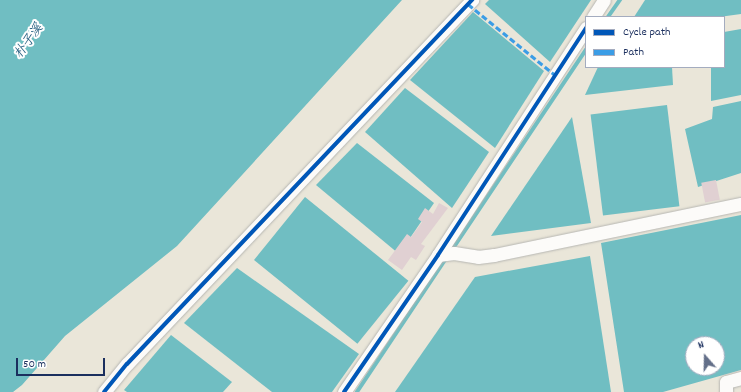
<!DOCTYPE html>
<meta charset="utf-8">
<style>
body{margin:0}
#map{position:relative;width:741px;height:392px;overflow:hidden;background:#eae6d9;font-family:Dekko,"LXGW WenKai TC",sans-serif}
div>[style]{position:absolute}
.water>*{inset:0;background:#70bec2;transform-origin:0 0}
.stream>*{height:3.5px;margin:-1.75px;padding:0 1.75px;transform-origin:1.75px;border-radius:1.75px;background:#70bec2}
.building>*{inset:0;background:#e0d0d2;transform-origin:0 0}
.roads{filter:drop-shadow(0 0 1px #b6b6b2) drop-shadow(0 0 1px #b6b6b2)}
.minor>*{height:13px;margin:-6.5px;padding:0 6.5px;transform-origin:6.5px;border-radius:6.5px;background:#fcfbf9}
.quiet>*{height:3px;margin-top:-1.5px;transform-origin:0;background:repeating-linear-gradient(90deg,#3b9de6 0 6px,transparent 0 9px)}
.cycleway>*{height:4px;margin:-2px;padding:0 2px;transform-origin:2px;border-radius:2px;background:#0057b8}
span{translate:-50% -50%;white-space:nowrap;text-align:center;line-height:1.15;-webkit-text-stroke:4px #fff;paint-order:stroke}
.water-label{font-size:13px;color:#286182;font-style:italic}
.legend{position:absolute;left:585px;top:16px;width:140px;height:52px;box-sizing:border-box;background:#fff;border:1px solid #a4acbf;margin:0;padding:5px 7px;list-style:none;font-size:12px;color:#1b2f5e}
.legend li{display:flex;align-items:center;gap:8px;height:20px}
.legend b{width:20px;border:1px solid #a4acbf}
.north{position:absolute;left:685px;top:336px;width:40px;height:40px;box-sizing:border-box;background:#fff;border:1px solid #a4acbf;border-radius:50%;rotate:340deg;font-size:11px;font-weight:700;line-height:16px;text-align:center;color:#1b2f5e}
.north::after{content:'';display:block;margin:auto;width:14px;height:18px;background:#636f89;clip-path:polygon(50% 0,100% 100%,50% 72%,0 100%)}
.scale{position:absolute;left:16px;top:358px;width:89px;height:18px;box-sizing:border-box;border:2px solid #1b2f5e;border-top:0;padding-left:5px;font-size:12px;line-height:14px;white-space:nowrap;color:#1b2f5e;-webkit-text-stroke:3px #fff;paint-order:stroke}
</style>
<div id="map">
<div class="water">
<i style="clip-path:polygon(0 0,402px 0,177px 246px,65px 336px,22px 385px,13px 392px,0 392px)"></i>
<i style="clip-path:polygon(489px 0,591px 0,550px 62px,485px 4px)"></i>
<i style="clip-path:polygon(645px 0,741px 0,741px 14px,719px 17px,634px 17px)"></i>
<i style="clip-path:polygon(473px 12px,544px 71px,495px 148px,410px 80px)"></i>
<i style="clip-path:polygon(741px 29px,741px 95px,711px 101px,711px 67px,724px 67px,724px 32px)"></i>
<i style="clip-path:polygon(598px 67px,672px 67px,673px 85px,585px 95px)"></i>
<i style="clip-path:polygon(405px 88px,489px 152px,452px 208px,365px 132px)"></i>
<i style="clip-path:polygon(741px 101px,741px 173px,698px 187px,685px 129px,712px 119px,713px 107px)"></i>
<i style="left:667px;top:105px;width:102px;height:77px;rotate:83deg"></i>
<i style="clip-path:polygon(572px 117px,591px 223px,491px 236px)"></i>
<i style="clip-path:polygon(357px 143px,434px 203px,399px 254px,316px 185px)"></i>
<i style="left:305px;top:197px;width:133px;height:81px;rotate:39deg"></i>
<i style="clip-path:polygon(evenodd,741px 215px,741px 370px,663px 392px,624px 392px,601px 243px,741px 215px,693px 344px,717px 344px,717px 368px,693px 368px,693px 344px)"></i>
<i style="clip-path:polygon(590px 256px,611px 392px,395px 392px,475px 277px)"></i>
<i style="clip-path:polygon(237px 268px,359px 354px,332px 392px,272px 392px,184px 323px)"></i>
<i style="clip-path:polygon(171px 335px,232px 382px,223px 392px,127px 392px,124px 390px)"></i>
</div>
<div class="stream">
<i style="left:608px;top:17px;width:21px;rotate:-55deg"></i>
<i style="left:452px;top:250px;width:241px;rotate:-56.2deg"></i>
<i style="left:357px;top:392px;width:162px;rotate:-56.3deg"></i>
</div>
<div class="building">
<i style="left:716px;top:180px;width:20px;height:15px;rotate:79deg"></i>
<i style="clip-path:polygon(439px 203px,448px 208px,421px 244px,425px 246px,416px 260px,411px 257px,402px 270px,388px 260px,407px 234px,411px 237px,422px 222px,418px 219px,425px 208px,433px 214px)"></i>
</div>
<div class="roads">
<div class="minor">
<i style="left:593px;top:17px;width:20px;rotate:-57deg"></i>
<i style="left:438px;top:255px;width:16px;rotate:-7deg"></i>
<i style="left:454px;top:253px;width:24px;rotate:9deg"></i>
<i style="left:478px;top:257px;width:16px;rotate:-7deg"></i>
<i style="left:494px;top:255px;width:252px;rotate:-11.7deg"></i>
<i style="left:104px;top:392px;width:36px;rotate:-51deg"></i>
<i style="left:127px;top:364px;width:502px;rotate:-46.54deg"></i>
<i style="left:344px;top:392px;width:166px;rotate:-55.5deg"></i>
<i style="left:438px;top:255px;width:271px;rotate:-56.9deg"></i>
<i style="left:726px;top:392px;width:10px;rotate:-90deg"></i>
<i style="left:726px;top:382px;width:16px;rotate:-15deg"></i>
</div>
</div>
<div class="quiet">
<i style="left:468px;top:4px;width:112px;rotate:39.2deg"></i>
</div>
<div class="cycleway">
<i style="left:104px;top:392px;width:36px;rotate:-51deg"></i>
<i style="left:127px;top:364px;width:502px;rotate:-46.54deg"></i>
<i style="left:344px;top:392px;width:166px;rotate:-55.5deg"></i>
<i style="left:438px;top:255px;width:271px;rotate:-56.9deg"></i>
</div>
<div class="water-label">
<span style="left:30px;top:42px;rotate:-54deg">朴子溪</span>
</div>
<ul class="legend">
<li><b style="height:5px;background:#0057b8"></b>Cycle path</li>
<li><b style="height:5px;background:#3b9de6"></b>Path</li>
</ul>
<div class="north">N</div>
<div class="scale">50 m</div>
</div>
